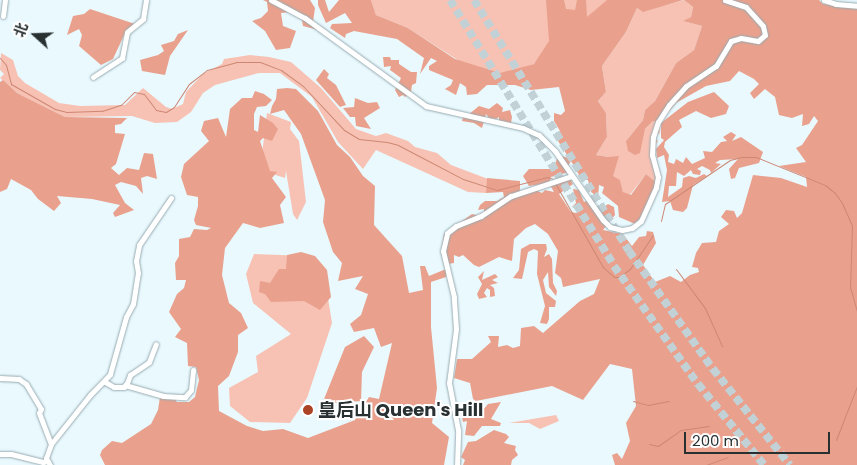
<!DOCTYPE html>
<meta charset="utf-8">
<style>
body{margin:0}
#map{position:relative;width:857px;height:465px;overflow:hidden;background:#e9f9fe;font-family:Poppins,"Noto Sans SC",sans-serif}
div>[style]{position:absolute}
.green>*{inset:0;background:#f7c2b3}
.forest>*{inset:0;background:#e9a18d}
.stream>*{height:1px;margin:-0.5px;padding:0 0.5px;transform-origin:0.5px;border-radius:0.5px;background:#cd8874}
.highway-tunnel>*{height:8px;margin-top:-4px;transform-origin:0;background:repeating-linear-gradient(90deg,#c2d1d5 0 8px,transparent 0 12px)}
.roads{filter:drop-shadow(0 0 1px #98abb1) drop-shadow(0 0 1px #98abb1)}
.minor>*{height:5px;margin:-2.5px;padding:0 2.5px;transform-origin:2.5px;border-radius:2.5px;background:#fff}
.dots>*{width:14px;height:14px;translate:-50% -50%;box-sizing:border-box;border:2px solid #fff;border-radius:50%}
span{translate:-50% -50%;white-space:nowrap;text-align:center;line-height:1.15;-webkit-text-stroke:4px #fff;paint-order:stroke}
.poi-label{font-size:18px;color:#283032;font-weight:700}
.left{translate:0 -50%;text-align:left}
.north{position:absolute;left:10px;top:10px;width:50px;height:50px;-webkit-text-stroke:4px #fff;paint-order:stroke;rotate:290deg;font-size:14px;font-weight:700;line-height:20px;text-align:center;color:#283032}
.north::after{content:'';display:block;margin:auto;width:18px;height:22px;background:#283032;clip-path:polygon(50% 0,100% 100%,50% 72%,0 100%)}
.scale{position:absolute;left:684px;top:432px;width:146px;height:22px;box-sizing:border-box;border:2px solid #283032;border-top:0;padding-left:6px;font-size:15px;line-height:18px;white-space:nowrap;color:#283032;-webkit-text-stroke:4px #fff;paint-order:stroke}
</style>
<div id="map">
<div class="green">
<i style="clip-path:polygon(371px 0,547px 0,551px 22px,549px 46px,534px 64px,495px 77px,478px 73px,408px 28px,376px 15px)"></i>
<i style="clip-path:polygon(561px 0,608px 0,586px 21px,565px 10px)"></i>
<i style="clip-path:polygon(684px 0,693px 7px,691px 17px,684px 21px,702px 26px,694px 50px,676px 63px,655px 101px,645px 110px,643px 120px,626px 141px,645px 129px,653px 121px,659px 123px,660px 133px,654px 136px,658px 141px,653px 149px,657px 183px,646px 174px,629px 196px,623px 192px,620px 181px,613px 176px,609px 157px,596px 155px,607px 137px,606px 113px,598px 101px,606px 92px,602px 66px,626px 32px,637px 8px,642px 11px)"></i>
<i style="clip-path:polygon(1px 53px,13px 60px,18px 76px,25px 83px,59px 103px,80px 106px,125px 105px,143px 88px,166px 107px,172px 109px,183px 104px,186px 92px,203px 74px,222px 64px,224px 59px,250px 55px,269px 57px,291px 62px,321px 88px,356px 129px,376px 136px,386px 133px,408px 141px,415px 147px,437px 153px,451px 165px,488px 179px,486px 193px,468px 192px,376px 150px,363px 169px,338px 142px,312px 97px,280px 73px,259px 73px,215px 85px,203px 93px,191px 112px,177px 122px,155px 123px,132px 116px,65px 117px,17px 93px,0 78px,4px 74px,0 70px)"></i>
<i style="clip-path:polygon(267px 113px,291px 122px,290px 129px,299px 141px,306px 202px,297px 220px,293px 214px,286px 171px,285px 178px,260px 170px)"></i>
<i style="clip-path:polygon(254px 254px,307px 256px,323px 267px,332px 323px,307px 398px,290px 423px,250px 422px,230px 406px,229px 388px,258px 372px,256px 356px,291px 334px,253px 303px,246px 274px)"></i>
<i style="clip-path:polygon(556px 415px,559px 421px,540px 429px,529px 423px,509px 423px)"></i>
</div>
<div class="forest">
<i style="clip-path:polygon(263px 0,310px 0,315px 8px,313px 22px,326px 32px,303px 26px,301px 15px,290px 12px,281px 13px,283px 26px,296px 31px,290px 48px,276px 50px,265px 31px,252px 21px,261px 18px,268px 11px,267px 2px)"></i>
<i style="clip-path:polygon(318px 0,325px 0,329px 12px,339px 0,371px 0,376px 15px,408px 28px,455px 59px,500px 73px,534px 64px,549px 41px,546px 0,564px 0,566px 9px,575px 10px,577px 0,586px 0,587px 17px,607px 0,683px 0,643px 12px,637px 8px,626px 32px,602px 66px,606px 92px,598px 101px,606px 113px,607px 137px,596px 155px,609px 157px,619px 156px,613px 176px,620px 180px,623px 192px,631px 195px,646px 174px,657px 183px,641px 217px,635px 224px,619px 217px,618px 206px,602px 193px,604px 187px,599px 185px,598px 197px,591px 192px,588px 180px,582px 180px,571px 161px,568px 166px,569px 172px,551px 177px,549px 183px,529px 186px,523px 176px,529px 169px,557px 169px,554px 167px,558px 156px,541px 135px,542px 134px,561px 156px,569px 158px,558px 141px,560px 131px,554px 121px,554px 113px,561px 115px,565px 111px,559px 87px,531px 90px,515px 85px,487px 85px,477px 94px,467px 95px,466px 87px,460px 83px,456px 95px,445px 89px,451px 85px,453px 80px,429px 70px,429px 66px,437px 61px,431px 58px,420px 74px,424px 58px,397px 39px,354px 31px,346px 34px,345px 38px,330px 28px,332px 24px,352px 23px,345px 13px,326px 23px,318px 5px)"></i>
<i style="clip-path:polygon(684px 0,819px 0,823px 4px,857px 8px,857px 465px,615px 465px,612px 455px,617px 453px,622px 459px,630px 441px,626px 423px,636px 406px,632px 369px,610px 364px,583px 400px,552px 386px,476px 401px,473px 399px,470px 383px,454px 378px,457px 359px,472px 359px,491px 342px,488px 336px,499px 336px,498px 347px,507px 345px,513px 348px,520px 346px,521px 328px,534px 326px,543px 333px,580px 301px,594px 294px,600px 279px,563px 287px,561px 278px,555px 273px,558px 251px,548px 234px,535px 224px,526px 228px,514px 239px,512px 261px,499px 257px,479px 267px,474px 265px,463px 255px,459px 257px,454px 255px,454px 263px,448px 264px,441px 254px,444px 234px,472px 214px,484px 217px,484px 209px,478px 210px,480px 205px,485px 201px,497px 201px,504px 197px,503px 192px,486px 193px,487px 178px,520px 181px,520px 191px,533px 189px,542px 193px,545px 190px,554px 192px,550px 185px,570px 179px,573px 184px,559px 194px,571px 212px,576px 213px,582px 210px,572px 207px,576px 203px,573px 189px,579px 190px,584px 202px,592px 199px,599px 211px,608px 204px,614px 207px,615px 215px,603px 230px,623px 234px,632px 246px,639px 237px,646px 236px,647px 231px,653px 232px,656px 243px,643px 265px,655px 282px,670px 276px,681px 282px,690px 275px,699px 272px,698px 268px,692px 267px,696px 253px,702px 243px,716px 242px,719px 231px,729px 224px,721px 217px,726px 210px,734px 211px,737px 218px,742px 213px,753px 175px,781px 178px,807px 187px,806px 177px,779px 166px,806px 162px,796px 148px,802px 145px,818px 121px,814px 116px,809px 124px,802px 126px,803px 114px,792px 118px,779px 115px,775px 97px,765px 89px,754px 99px,750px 93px,759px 84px,754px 79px,739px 71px,730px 81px,706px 86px,676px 103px,659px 123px,653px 121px,645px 129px,640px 153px,635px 155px,628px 151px,626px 141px,643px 120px,645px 110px,655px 101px,676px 63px,694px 50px,702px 26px,683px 21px,691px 17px,693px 7px)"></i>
<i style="clip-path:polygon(90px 9px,135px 24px,126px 31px,113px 59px,101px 65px,79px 46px,82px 35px,79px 29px,67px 35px,73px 16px,84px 14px)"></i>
<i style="clip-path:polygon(188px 30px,170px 56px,165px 75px,142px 71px,140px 60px,158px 55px,164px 51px,161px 45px,174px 41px,178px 34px)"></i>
<i style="clip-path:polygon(383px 57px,390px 57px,391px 60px,399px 60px,399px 64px,411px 72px,417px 72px,416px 83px,412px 85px,411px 92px,405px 97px,403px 95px,399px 97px,395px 90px,401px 78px,390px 70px,391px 66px,384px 67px)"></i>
<i style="clip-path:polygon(324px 69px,329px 74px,327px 78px,336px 85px,346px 105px,340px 107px,316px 80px)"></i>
<i style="clip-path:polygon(3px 80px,17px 93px,65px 117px,127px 118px,121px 124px,115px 125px,115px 133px,125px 134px,116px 164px,111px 168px,119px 175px,127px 168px,139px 170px,144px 153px,153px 154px,157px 179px,147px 176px,141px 178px,143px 194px,136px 186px,121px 182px,115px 185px,125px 203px,134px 210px,115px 217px,113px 213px,120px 205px,92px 199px,57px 196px,61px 203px,54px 211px,38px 199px,31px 190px,11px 179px,7px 189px,0 192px,0 82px)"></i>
<i style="clip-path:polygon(287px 88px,296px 89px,318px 111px,337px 145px,350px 157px,363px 176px,375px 186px,374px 225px,402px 256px,409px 293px,423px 290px,420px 266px,425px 266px,429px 276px,446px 269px,446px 277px,431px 282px,431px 327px,437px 388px,432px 423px,449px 437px,444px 465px,105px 465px,100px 455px,102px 450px,112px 441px,122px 443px,151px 424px,158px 410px,160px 397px,172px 396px,177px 402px,189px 402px,195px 397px,199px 380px,196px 367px,188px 366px,187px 343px,175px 337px,181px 329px,169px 312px,177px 294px,184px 288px,186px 280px,176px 280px,175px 263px,179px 256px,179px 239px,190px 237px,194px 229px,207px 230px,211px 228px,196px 225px,194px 220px,198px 206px,198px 197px,187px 195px,181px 177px,184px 164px,209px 141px,201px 131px,204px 121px,218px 118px,226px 137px,230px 109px,242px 98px,252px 98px,255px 91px,264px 94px,272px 100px,266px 106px,257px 107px,254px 114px,254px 130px,258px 132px,260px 115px,273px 123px,278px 129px,272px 141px,263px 138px,260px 141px,270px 171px,277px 172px,272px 178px,286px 197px,280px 205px,284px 223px,260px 228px,243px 223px,225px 248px,222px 275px,229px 303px,241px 313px,248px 328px,238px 335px,238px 352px,229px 376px,218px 386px,219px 411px,247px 426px,263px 431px,283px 429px,308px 438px,355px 420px,369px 397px,379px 399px,392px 343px,381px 347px,374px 328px,354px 332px,350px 324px,361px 315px,368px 294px,355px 289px,363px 276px,338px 281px,342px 263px,333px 252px,323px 222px,325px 200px,301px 134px,284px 110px,270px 114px,272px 106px,276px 99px,277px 89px)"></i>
<i style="clip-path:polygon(714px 92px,729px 106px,726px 114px,711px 118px,696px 111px,679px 120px,682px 127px,665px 142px,664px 147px,669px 155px,668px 162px,674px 164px,676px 159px,683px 163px,686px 157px,692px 164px,705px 158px,703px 151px,712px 152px,721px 142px,727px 141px,723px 137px,731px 132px,736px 135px,732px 141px,741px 137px,763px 152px,759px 163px,739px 168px,735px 178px,731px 179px,729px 169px,738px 159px,720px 160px,715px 163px,721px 164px,711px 173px,710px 170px,702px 166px,697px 169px,701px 171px,700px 175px,693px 174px,691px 170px,684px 176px,677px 172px,676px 186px,669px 186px,668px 197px,682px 187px,683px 178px,689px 176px,696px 178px,704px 174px,707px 176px,693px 185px,687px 208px,683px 212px,673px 210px,670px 201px,662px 202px,667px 170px,664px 155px,657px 158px,656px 149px,664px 140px,661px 138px,661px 123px,688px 102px)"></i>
<i style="clip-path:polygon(355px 98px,368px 103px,377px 102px,380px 108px,364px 118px,371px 129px,356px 126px,355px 117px,350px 117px,343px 108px,354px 107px)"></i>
<i style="clip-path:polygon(497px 103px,503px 108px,502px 112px,510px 110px,512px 117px,511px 123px,499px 121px,499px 117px,496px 119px,489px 118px,486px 114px,482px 128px,474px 123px,462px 121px,464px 114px,468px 115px,479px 106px,489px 109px)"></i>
<i style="clip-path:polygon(530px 244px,546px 244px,547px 249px,544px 257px,549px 254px,552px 259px,553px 283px,557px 291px,556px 296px,549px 287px,548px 272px,543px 280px,546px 293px,556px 301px,555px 307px,549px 307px,549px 319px,547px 324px,540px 323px,545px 306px,537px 274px,538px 251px,534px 249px,528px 252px,522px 279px,513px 278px,519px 270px,521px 249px)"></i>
<i style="clip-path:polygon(301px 252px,315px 256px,327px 270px,331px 297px,320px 310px,304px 301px,271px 302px,265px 294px,259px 292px,260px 281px,270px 283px,279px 269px,286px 269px,287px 255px)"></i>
<i style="clip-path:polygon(484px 271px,482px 280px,495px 274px,498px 277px,492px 280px,498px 283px,490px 285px,494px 288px,495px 296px,490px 297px,490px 290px,487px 288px,484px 293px,487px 297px,479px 299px,477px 294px,482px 284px,478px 277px)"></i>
<i style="clip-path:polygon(364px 336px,374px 347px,362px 372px,361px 401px,322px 404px,345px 347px)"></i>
<i style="clip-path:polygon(501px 402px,491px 419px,501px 423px,500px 426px,482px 426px,474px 436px,465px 435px,467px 421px,463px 422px,461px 413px,471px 409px,474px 403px,482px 403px,470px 414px,470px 417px,477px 417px,488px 404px)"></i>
<i style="clip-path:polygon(494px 430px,506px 434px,509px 437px,504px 443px,516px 446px,515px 450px,518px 455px,512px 460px,511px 465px,463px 465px,465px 460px,461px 457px,468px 442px,476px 441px)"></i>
</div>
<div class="stream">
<i style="left:0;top:58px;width:9px;rotate:49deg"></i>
<i style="left:6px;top:65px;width:20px;rotate:75deg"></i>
<i style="left:11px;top:84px;width:51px;rotate:29.6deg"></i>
<i style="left:55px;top:109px;width:11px;rotate:15deg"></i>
<i style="left:66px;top:112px;width:36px;rotate:-2deg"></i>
<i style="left:102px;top:111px;width:20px;rotate:-18deg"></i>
<i style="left:121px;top:105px;width:18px;rotate:-45deg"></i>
<i style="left:134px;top:92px;width:10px;rotate:11deg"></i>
<i style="left:144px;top:94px;width:20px;rotate:53deg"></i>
<i style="left:156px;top:110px;width:10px;rotate:11deg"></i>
<i style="left:166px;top:112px;width:9px;rotate:-32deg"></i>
<i style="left:174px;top:107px;width:27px;rotate:-57deg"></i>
<i style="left:189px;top:84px;width:23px;rotate:-38deg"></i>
<i style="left:207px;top:70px;width:30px;rotate:-15deg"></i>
<i style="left:236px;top:62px;width:24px"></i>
<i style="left:260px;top:62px;width:22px;rotate:21deg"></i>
<i style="left:281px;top:70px;width:27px;rotate:36deg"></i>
<i style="left:303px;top:86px;width:60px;rotate:47deg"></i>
<i style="left:344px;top:130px;width:17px;rotate:31deg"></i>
<i style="left:359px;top:139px;width:28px;rotate:6deg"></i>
<i style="left:387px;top:142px;width:11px;rotate:15deg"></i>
<i style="left:398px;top:145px;width:73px;rotate:27.6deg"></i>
<i style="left:463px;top:179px;width:36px;rotate:18deg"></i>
<i style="left:497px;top:190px;width:52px;rotate:-14.6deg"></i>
<i style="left:547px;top:177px;width:6px;rotate:18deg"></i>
<i style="left:555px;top:183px;width:97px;rotate:60.3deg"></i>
<i style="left:603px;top:267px;width:15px;rotate:42deg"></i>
<i style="left:614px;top:277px;width:5px"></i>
<i style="left:619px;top:277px;width:14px;rotate:-36deg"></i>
<i style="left:630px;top:269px;width:41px;rotate:-55.9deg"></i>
<i style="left:661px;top:221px;width:17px;rotate:-77deg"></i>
<i style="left:665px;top:204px;width:78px;rotate:-34.1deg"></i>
<i style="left:730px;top:160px;width:12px;rotate:-14deg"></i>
<i style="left:742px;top:157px;width:14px"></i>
<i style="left:756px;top:157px;width:74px;rotate:22.1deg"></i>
<i style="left:825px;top:185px;width:13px;rotate:39deg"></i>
<i style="left:835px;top:193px;width:12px;rotate:55deg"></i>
<i style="left:842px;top:203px;width:24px;rotate:66deg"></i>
<i style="left:852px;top:225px;width:62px;rotate:91.8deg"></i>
<i style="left:850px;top:287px;width:26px;rotate:74deg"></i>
<i style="left:676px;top:269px;width:49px;rotate:53.4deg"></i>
<i style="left:705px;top:308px;width:42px;rotate:65.9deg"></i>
<i style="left:633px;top:401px;width:16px;rotate:15deg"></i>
<i style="left:648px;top:405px;width:21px;rotate:-11deg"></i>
<i style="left:836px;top:440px;width:58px;rotate:-68.7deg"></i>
<i style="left:649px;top:444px;width:9px;rotate:13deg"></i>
<i style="left:658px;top:446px;width:28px;rotate:-35deg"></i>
<i style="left:681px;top:430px;width:28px;rotate:-8deg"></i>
<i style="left:706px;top:465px;width:23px;rotate:-20deg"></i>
</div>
<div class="highway-tunnel">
<i style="left:450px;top:0;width:312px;rotate:58.3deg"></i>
<i style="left:614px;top:266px;width:145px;rotate:54.6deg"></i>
<i style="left:698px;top:384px;width:104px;rotate:50.8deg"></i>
<i style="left:474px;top:0;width:295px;rotate:58.3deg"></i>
<i style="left:629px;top:251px;width:145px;rotate:54.6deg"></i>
<i style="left:713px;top:369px;width:123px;rotate:51.3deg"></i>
</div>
<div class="roads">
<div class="minor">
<i style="left:271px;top:0;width:38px;rotate:28deg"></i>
<i style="left:305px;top:18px;width:150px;rotate:36deg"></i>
<i style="left:426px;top:106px;width:99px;rotate:12.8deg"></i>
<i style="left:523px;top:128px;width:17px;rotate:24deg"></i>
<i style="left:539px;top:135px;width:23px;rotate:45deg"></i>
<i style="left:555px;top:151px;width:84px;rotate:55.2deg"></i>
<i style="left:603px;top:220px;width:10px;rotate:45deg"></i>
<i style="left:610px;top:227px;width:12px;rotate:14deg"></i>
<i style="left:622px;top:230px;width:10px;rotate:-11deg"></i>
<i style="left:632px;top:228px;width:11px;rotate:-38deg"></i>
<i style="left:641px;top:221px;width:37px;rotate:-66deg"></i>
<i style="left:656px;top:187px;width:10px;rotate:-79deg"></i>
<i style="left:658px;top:177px;width:23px;rotate:-105deg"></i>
<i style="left:652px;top:155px;width:18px;rotate:-87deg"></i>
<i style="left:653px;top:137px;width:16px;rotate:-72deg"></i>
<i style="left:658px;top:122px;width:20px;rotate:-57deg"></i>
<i style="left:669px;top:105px;width:25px;rotate:-48deg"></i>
<i style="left:686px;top:86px;width:36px;rotate:-34deg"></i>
<i style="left:716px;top:66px;width:29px;rotate:-59deg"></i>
<i style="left:731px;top:41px;width:10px;rotate:-17deg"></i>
<i style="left:741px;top:38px;width:17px;rotate:10deg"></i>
<i style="left:758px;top:41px;width:9px;rotate:-41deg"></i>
<i style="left:765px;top:35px;width:9px;rotate:-103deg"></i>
<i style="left:763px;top:26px;width:25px;rotate:-132deg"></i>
<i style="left:746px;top:7px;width:22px;rotate:-162deg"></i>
<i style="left:824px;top:0;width:13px;rotate:18deg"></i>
<i style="left:836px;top:4px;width:21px;rotate:5deg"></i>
<i style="left:3px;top:16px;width:16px;rotate:-83deg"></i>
<i style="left:93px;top:77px;width:35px;rotate:-33deg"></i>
<i style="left:122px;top:58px;width:26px;rotate:-79deg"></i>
<i style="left:127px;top:32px;width:21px;rotate:-39deg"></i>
<i style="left:143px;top:19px;width:19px;rotate:-81deg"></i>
<i style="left:0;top:378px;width:19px;rotate:3deg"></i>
<i style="left:19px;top:379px;width:9px;rotate:36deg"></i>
<i style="left:26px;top:384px;width:29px;rotate:59deg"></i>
<i style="left:41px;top:409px;width:4px;rotate:117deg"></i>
<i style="left:39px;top:413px;width:33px;rotate:69deg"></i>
<i style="left:105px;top:382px;width:10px;rotate:29deg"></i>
<i style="left:114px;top:387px;width:10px"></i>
<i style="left:124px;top:387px;width:5px;rotate:-53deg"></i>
<i style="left:127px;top:383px;width:9px;rotate:-69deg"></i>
<i style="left:130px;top:375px;width:23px;rotate:-34deg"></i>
<i style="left:149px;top:362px;width:19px;rotate:-69deg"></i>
<i style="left:125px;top:385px;width:40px;rotate:16deg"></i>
<i style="left:163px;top:396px;width:22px;rotate:3deg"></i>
<i style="left:185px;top:397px;width:9px;rotate:-49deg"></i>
<i style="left:191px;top:390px;width:20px;rotate:-84deg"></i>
<i style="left:0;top:454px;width:11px"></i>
<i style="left:11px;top:454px;width:33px;rotate:14deg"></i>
<i style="left:43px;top:462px;width:4px;rotate:-14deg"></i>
<i style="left:50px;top:465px;width:8px;rotate:-120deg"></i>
<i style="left:46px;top:458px;width:15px;rotate:-70deg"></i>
<i style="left:51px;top:444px;width:63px;rotate:-51.5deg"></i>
<i style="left:90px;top:395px;width:29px;rotate:-46deg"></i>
<i style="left:110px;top:374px;width:59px;rotate:-74.3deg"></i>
<i style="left:126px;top:317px;width:15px;rotate:-62deg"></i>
<i style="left:133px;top:304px;width:31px;rotate:-81deg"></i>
<i style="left:138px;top:273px;width:12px;rotate:-99deg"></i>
<i style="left:136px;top:261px;width:16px;rotate:-79deg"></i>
<i style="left:139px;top:245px;width:57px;rotate:-55.8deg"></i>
<i style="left:457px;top:465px;width:35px;rotate:-88deg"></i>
<i style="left:458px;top:430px;width:48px;rotate:-100.8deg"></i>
<i style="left:449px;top:383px;width:54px;rotate:-82.6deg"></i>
<i style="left:456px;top:329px;width:32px;rotate:-94deg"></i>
<i style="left:454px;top:297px;width:47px;rotate:-103.4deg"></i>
<i style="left:443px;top:251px;width:18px;rotate:-77deg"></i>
<i style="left:447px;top:233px;width:11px;rotate:-38deg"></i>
<i style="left:456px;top:226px;width:27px;rotate:-22deg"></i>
<i style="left:481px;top:216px;width:36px;rotate:-34deg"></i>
<i style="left:511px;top:196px;width:64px;rotate:-18.2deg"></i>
</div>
</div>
<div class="dots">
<i style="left:308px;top:410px;background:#ab4324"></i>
</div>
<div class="poi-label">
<span class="left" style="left:318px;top:410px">皇后山 Queen's Hill</span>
</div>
<div class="north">北</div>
<div class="scale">200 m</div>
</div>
